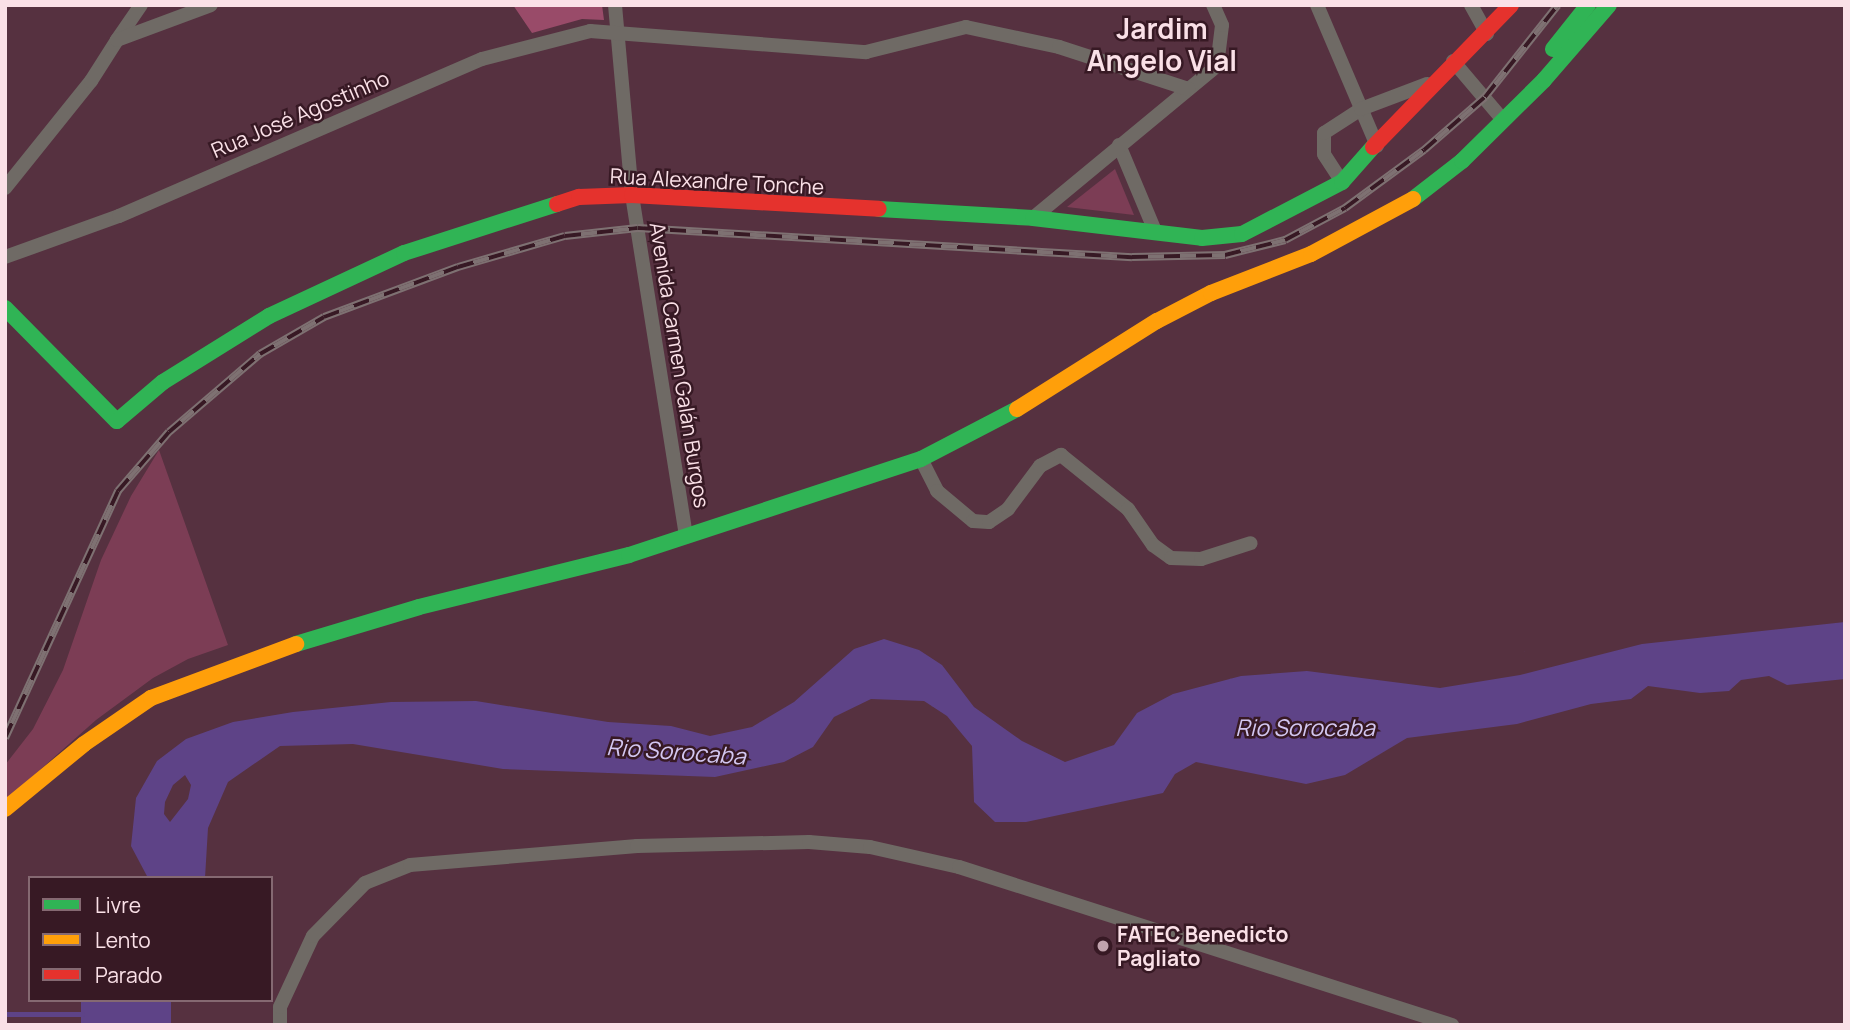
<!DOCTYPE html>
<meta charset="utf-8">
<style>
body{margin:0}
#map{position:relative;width:1850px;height:1030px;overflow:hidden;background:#563140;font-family:Manrope,sans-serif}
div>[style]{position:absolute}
.green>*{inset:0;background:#7c3d55}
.forest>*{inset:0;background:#994b69}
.water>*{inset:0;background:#5e4387;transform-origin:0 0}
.stream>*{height:5px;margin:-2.5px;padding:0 2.5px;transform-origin:2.5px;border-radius:2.5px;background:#5e4387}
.street>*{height:14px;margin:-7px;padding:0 7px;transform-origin:7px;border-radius:7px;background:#6f6a65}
.fast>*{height:16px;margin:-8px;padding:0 8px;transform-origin:8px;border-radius:8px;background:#30b455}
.slow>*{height:16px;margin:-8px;padding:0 8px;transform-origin:8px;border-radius:8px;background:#ff9f0a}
.jam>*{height:16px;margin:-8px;padding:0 8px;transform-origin:8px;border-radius:8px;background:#e5322d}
.rail>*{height:8px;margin-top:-4px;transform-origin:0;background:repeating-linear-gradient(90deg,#371924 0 16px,#7e7172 0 32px);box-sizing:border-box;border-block:2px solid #7e7172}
.dots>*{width:19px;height:19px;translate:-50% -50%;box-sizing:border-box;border:4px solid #371924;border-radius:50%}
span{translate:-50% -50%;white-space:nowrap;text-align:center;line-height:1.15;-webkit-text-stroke:5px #371924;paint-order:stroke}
.street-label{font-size:21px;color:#fae0e7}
.poi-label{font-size:21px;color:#fae0e7;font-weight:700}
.left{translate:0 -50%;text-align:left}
.water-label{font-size:23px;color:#d3c7f1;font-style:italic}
.district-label{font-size:28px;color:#fae0e7;font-weight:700}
.frame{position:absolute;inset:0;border:7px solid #fae0e7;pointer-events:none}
.legend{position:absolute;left:28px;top:876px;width:245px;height:126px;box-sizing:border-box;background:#371924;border:2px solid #856972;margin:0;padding:9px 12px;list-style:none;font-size:21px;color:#fae0e7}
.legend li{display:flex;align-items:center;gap:14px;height:35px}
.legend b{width:35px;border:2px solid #856972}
</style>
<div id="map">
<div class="green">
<i style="clip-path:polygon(1115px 169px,1134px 215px,1067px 207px)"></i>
<i style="clip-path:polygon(159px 450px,228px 645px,188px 659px,153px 678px,96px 720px,5px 801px,5px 765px,33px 729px,63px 670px,101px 560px,131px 496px)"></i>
</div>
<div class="forest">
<i style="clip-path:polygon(513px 5px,602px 5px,604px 20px,582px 19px,532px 33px)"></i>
</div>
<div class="water">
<i style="clip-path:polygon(evenodd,1845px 622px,1845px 679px,1787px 685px,1769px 676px,1741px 680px,1729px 691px,1700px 693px,1648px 686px,1631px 699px,1591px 704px,1517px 724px,1407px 738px,1345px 775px,1306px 784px,1196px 762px,1175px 774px,1163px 793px,1026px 822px,995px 822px,974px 802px,972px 746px,947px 716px,924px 701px,871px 699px,834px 717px,813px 747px,784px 762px,715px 777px,503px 769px,353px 744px,280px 746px,228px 782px,208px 828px,205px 878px,148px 878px,131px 846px,136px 798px,157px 761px,186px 739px,233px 722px,293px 712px,391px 702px,476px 701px,608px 722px,671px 726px,710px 736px,752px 727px,794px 702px,854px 649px,884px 639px,919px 650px,942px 665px,974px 707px,1022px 741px,1065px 762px,1114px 745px,1137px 713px,1173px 694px,1241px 676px,1307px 671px,1440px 688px,1520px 675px,1642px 644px,1845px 622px,185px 775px,191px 785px,188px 799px,170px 822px,164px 814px,165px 802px,173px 785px,185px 775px)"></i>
<i style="left:81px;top:1000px;width:90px;height:25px"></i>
</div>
<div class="stream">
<i style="left:5px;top:1014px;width:77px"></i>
</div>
<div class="street">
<i style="left:615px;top:5px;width:191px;rotate:84.9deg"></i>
<i style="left:632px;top:195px;width:346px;rotate:81deg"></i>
<i style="left:1317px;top:5px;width:153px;rotate:66.9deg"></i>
<i style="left:1471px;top:5px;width:33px;rotate:61deg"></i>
<i style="left:117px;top:40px;width:42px;rotate:-55.6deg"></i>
<i style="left:1453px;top:61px;width:77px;rotate:49.7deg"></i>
<i style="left:1119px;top:145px;width:93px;rotate:67.3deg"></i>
<i style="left:1342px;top:182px;width:33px;rotate:-123deg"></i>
<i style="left:1324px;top:154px;width:21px;rotate:-90deg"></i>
<i style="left:1324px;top:133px;width:44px;rotate:-33deg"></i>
<i style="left:1361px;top:109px;width:71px;rotate:-20.7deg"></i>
<i style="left:5px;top:188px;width:137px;rotate:-51.2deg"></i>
<i style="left:91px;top:81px;width:49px;rotate:-57.6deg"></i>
<i style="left:117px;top:40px;width:100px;rotate:-20.4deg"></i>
<i style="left:1033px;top:218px;width:239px;rotate:-39.6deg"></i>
<i style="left:1217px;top:66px;width:41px;rotate:-83deg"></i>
<i style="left:1222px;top:25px;width:22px;rotate:-114deg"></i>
<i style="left:5px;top:257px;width:121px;rotate:-19.8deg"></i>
<i style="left:119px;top:216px;width:395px;rotate:-23.4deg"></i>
<i style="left:482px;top:59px;width:112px;rotate:-14.5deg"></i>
<i style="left:590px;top:31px;width:277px;rotate:4.4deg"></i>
<i style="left:866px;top:52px;width:103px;rotate:-14deg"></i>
<i style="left:966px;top:27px;width:95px;rotate:12.1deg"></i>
<i style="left:1059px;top:47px;width:136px;rotate:18deg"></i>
<i style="left:921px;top:459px;width:36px;rotate:63deg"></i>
<i style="left:937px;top:491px;width:47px;rotate:39.8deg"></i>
<i style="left:973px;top:521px;width:16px;rotate:4deg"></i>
<i style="left:989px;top:522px;width:23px;rotate:-34deg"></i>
<i style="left:1008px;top:509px;width:54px;rotate:-53.3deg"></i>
<i style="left:1040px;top:466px;width:24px;rotate:-28deg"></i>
<i style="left:1061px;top:455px;width:86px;rotate:38.9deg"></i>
<i style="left:1128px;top:509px;width:44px;rotate:55.2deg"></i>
<i style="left:1153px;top:545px;width:22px;rotate:36deg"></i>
<i style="left:1171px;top:558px;width:30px;rotate:2deg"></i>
<i style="left:1201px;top:559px;width:52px;rotate:-17.7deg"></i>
<i style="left:280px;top:1025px;width:18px;rotate:-90deg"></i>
<i style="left:280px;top:1007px;width:78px;rotate:-65.1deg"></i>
<i style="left:313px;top:936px;width:74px;rotate:-45.5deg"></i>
<i style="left:365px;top:883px;width:48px;rotate:-21.8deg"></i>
<i style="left:410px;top:865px;width:228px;rotate:-4.8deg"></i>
<i style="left:637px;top:846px;width:172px;rotate:-1.3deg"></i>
<i style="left:809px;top:842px;width:61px;rotate:4.7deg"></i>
<i style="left:870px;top:847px;width:91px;rotate:12.7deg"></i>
<i style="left:959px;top:867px;width:518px;rotate:17.77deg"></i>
</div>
<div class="fast">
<i style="left:1553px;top:49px;width:56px;rotate:-51.5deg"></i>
<i style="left:1413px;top:199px;width:62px;rotate:-37.8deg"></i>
<i style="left:1462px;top:161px;width:115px;rotate:-44.6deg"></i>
<i style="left:1544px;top:80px;width:99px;rotate:-49.1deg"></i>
<i style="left:879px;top:209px;width:154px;rotate:3.3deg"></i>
<i style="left:1033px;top:218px;width:170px;rotate:6.7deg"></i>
<i style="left:1202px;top:238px;width:40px;rotate:-5.7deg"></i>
<i style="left:1242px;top:234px;width:113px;rotate:-27.5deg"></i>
<i style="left:1342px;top:182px;width:47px;rotate:-48.5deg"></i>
<i style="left:5px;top:308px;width:159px;rotate:45.3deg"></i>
<i style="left:117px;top:421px;width:60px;rotate:-40.3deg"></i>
<i style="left:163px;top:382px;width:125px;rotate:-31.9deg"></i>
<i style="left:269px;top:316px;width:149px;rotate:-25deg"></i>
<i style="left:404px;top:253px;width:161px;rotate:-17.8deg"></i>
<i style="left:296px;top:644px;width:128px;rotate:-16.7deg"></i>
<i style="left:419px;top:607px;width:216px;rotate:-13.9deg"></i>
<i style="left:629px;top:555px;width:307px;rotate:-18.2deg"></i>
<i style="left:921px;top:459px;width:108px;rotate:-27.5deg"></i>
</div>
<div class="slow">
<i style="left:1017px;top:409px;width:165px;rotate:-32.2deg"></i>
<i style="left:1157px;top:321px;width:61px;rotate:-27.4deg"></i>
<i style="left:1211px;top:293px;width:107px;rotate:-21.3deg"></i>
<i style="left:1311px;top:254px;width:116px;rotate:-28.3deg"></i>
<i style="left:5px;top:809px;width:102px;rotate:-39.4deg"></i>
<i style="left:84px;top:744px;width:81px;rotate:-34.5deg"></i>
<i style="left:151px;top:698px;width:155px;rotate:-20.4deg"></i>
</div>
<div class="jam">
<i style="left:1373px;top:147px;width:198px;rotate:-45.8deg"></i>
<i style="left:557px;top:204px;width:23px;rotate:-18deg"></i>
<i style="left:579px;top:197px;width:53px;rotate:-2.2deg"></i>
<i style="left:632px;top:195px;width:247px;rotate:3.2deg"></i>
</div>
<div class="rail">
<i style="left:5px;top:738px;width:272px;rotate:-65.4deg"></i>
<i style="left:118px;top:491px;width:78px;rotate:-49.2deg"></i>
<i style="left:169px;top:432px;width:120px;rotate:-40.6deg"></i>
<i style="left:260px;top:354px;width:74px;rotate:-30deg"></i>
<i style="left:324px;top:317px;width:143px;rotate:-20.5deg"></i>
<i style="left:458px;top:267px;width:111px;rotate:-16.2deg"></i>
<i style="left:565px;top:236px;width:73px;rotate:-6.3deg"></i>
<i style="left:638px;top:228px;width:495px;rotate:3.4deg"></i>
<i style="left:1132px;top:257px;width:93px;rotate:-1.2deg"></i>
<i style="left:1225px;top:255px;width:62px;rotate:-14deg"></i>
<i style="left:1285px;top:240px;width:68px;rotate:-28.1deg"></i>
<i style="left:1345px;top:208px;width:98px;rotate:-36.3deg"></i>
<i style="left:1424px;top:150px;width:81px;rotate:-41deg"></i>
<i style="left:1485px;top:97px;width:117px;rotate:-51.6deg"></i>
</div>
<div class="dots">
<i style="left:1103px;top:946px;background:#c1a3ad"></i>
</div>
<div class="street-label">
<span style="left:300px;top:114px;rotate:-23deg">Rua José Agostinho</span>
<span style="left:717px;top:181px;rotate:3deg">Rua Alexandre Tonche</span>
<span style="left:680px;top:365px;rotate:81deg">Avenida Carmen Galán Burgos</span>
</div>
<div class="poi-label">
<span class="left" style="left:1117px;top:946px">FATEC Benedicto<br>Pagliato</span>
</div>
<div class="water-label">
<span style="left:1305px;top:727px">Rio Sorocaba</span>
<span style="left:676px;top:751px;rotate:4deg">Rio Sorocaba</span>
</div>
<div class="district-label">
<span style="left:1162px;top:44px">Jardim<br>Angelo Vial</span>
</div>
<div class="frame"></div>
<ul class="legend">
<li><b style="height:9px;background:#30b455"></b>Livre</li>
<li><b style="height:9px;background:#ff9f0a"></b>Lento</li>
<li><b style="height:9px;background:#e5322d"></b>Parado</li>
</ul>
</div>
